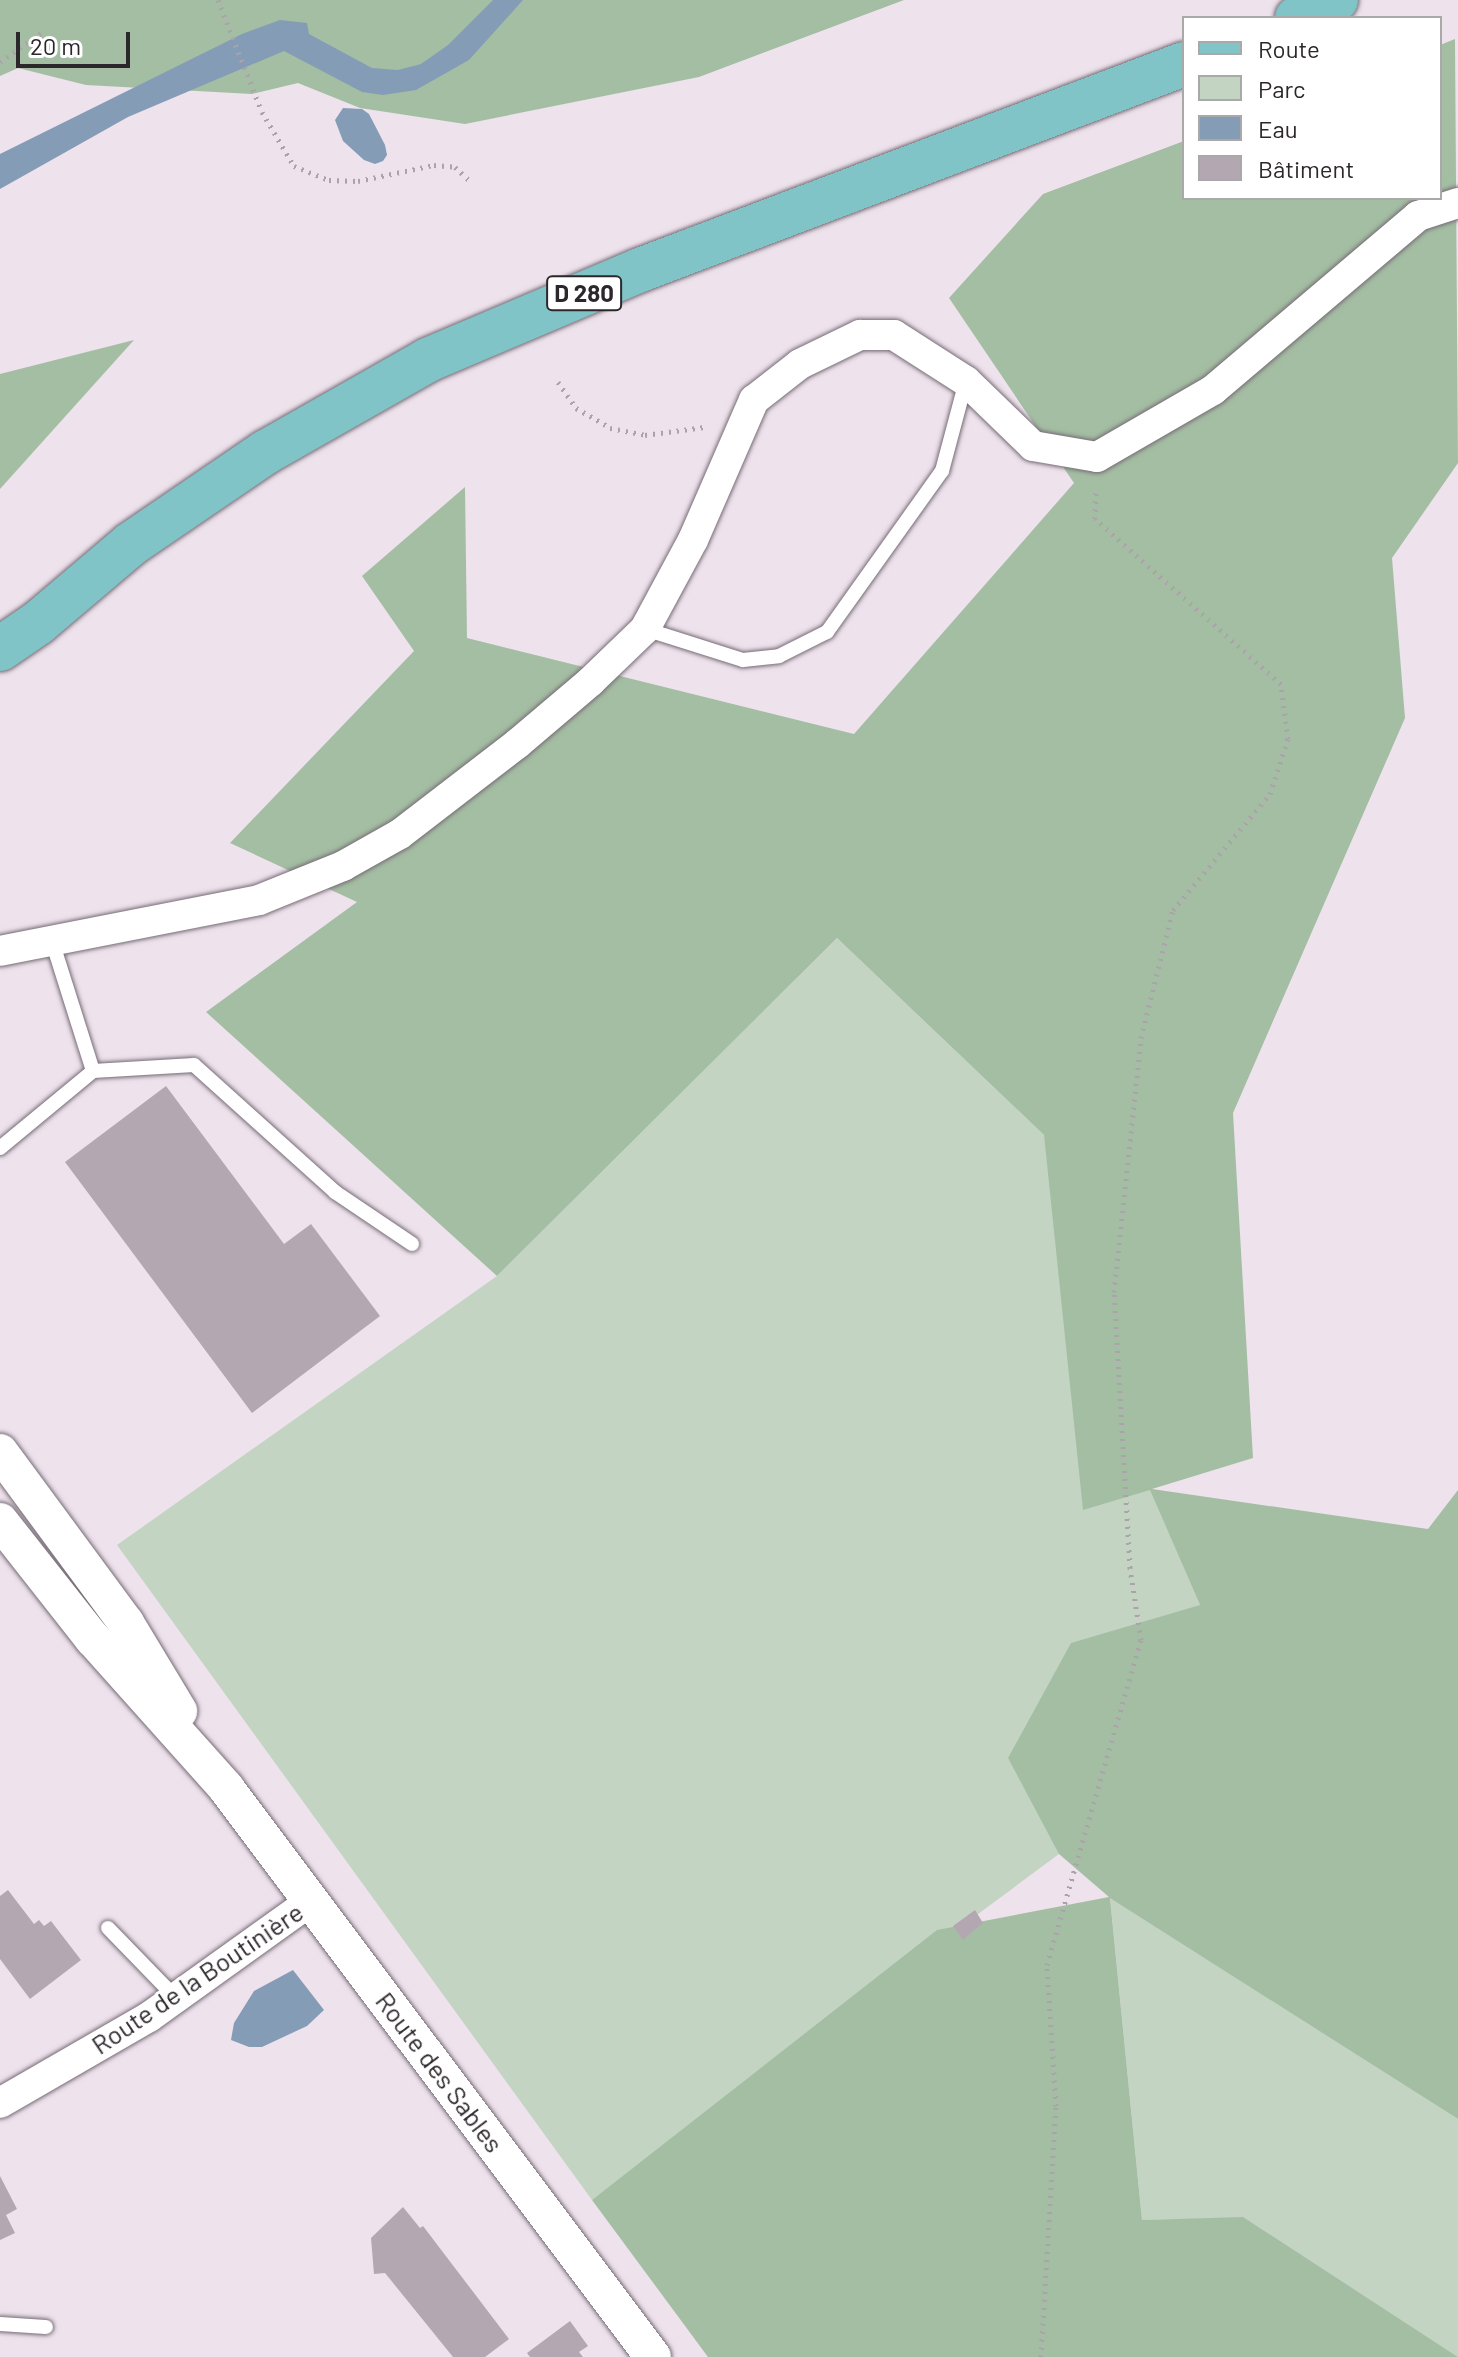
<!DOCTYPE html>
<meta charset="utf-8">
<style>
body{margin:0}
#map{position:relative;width:1458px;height:2357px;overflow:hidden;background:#eee2ed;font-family:Barlow,sans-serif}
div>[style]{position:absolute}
.green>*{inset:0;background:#c3d5c2}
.forest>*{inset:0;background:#a4bea3}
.water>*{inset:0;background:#859cb7}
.building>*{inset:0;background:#b3a8b2}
.path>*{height:5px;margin-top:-2.5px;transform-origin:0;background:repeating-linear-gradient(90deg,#aba2ab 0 2px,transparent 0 8px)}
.roads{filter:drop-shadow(0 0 2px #766c75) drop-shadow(0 0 2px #766c75)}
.service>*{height:14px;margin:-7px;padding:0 7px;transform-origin:7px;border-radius:7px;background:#fff}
.minor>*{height:30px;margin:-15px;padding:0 15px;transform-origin:15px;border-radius:15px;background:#fff}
.tertiary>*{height:36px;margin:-18px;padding:0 18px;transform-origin:18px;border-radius:18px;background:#fff}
.primary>*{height:44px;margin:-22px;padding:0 22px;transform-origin:22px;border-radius:22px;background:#80c4c8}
span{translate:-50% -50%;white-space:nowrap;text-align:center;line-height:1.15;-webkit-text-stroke:6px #fff;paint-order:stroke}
.shield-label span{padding:2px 6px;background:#fff;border:2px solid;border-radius:6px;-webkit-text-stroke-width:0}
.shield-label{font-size:24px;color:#2b272b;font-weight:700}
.street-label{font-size:26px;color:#2b272b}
.legend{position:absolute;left:1182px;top:16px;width:260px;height:184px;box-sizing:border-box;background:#fff;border:2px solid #aaa9aa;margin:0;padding:10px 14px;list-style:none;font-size:24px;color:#2b272b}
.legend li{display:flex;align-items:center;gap:16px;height:40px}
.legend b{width:40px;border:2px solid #aaa9aa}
.scale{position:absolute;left:16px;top:32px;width:114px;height:36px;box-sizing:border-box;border:4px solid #2b272b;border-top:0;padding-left:10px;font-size:24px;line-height:28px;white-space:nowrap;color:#2b272b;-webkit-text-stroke:6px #fff;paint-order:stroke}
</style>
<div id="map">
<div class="green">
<i style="clip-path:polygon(837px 938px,1044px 1135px,1150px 1489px,1200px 1605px,1059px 1854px,592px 2200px,117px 1545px,497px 1276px)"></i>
<i style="clip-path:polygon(1110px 1897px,1458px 2119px,1458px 2357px,1243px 2218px,1142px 2220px)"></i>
</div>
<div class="forest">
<i style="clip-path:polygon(0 0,904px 0,699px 77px,465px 124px,360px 108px,298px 83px,252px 94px,86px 85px,18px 68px,0 76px)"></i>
<i style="clip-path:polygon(1455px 39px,1458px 463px,1392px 558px,1405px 718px,1233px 1113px,1253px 1458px,1152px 1489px,1428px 1529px,1458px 1490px,1458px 2119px,1110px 1898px,1142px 2220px,1243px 2217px,1458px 2357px,708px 2357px,592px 2200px,937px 1930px,1109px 1897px,1059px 1854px,1008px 1758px,1071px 1643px,1200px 1605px,1150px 1490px,1083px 1510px,1044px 1135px,837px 938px,497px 1276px,206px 1012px,357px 902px,230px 843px,414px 651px,362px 576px,465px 487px,467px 638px,854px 734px,1074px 483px,949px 298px,1043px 194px,1184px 141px,1184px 198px,1440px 198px,1440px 45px)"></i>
<i style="clip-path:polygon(134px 340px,0 489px,0 374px)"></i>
</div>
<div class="water">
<i style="clip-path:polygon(493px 0,523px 0,469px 60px,416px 90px,383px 95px,362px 92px,284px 51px,128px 117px,0 189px,0 154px,242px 34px,280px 20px,307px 23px,309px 34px,372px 68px,398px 70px,421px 64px,448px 45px)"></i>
<i style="clip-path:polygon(343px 108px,362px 109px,369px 114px,385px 145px,387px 155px,383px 161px,375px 164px,364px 160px,343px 141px,335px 120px)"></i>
<i style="clip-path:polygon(293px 1970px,324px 2010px,307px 2026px,262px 2047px,249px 2047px,231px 2040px,234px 2023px,254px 1991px)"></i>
</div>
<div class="building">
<i style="clip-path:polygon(166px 1086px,284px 1244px,311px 1224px,380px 1316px,252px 1413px,65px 1162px)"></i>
<i style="clip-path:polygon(8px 1890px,34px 1924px,39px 1920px,44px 1926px,51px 1921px,81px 1960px,30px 1999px,0 1959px,0 1896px)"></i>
<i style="clip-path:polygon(975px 1910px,983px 1923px,963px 1940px,953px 1926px)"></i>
<i style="clip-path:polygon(0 2176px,17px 2209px,6px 2215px,15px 2233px,0 2240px)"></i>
<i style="clip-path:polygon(403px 2207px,420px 2228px,423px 2226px,509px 2339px,485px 2357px,453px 2357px,385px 2273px,374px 2274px,371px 2238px)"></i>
<i style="clip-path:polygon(570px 2321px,588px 2346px,579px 2352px,583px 2357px,530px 2357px,527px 2353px)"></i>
</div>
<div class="path">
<i style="left:218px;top:0;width:120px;rotate:68.6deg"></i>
<i style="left:262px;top:112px;width:63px;rotate:59.3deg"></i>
<i style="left:294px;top:166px;width:38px;rotate:22deg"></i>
<i style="left:329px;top:180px;width:29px;rotate:2deg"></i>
<i style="left:358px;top:181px;width:78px;rotate:-11.9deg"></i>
<i style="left:434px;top:165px;width:21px;rotate:5deg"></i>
<i style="left:455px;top:167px;width:21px;rotate:43deg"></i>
<i style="left:0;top:62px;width:50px;rotate:-35.3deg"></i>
<i style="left:558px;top:382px;width:32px;rotate:55deg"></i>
<i style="left:576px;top:408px;width:39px;rotate:30deg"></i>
<i style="left:610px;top:428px;width:36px;rotate:11deg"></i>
<i style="left:645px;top:435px;width:60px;rotate:-7.7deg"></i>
<i style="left:1041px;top:2357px;width:251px;rotate:-86.6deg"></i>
<i style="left:1056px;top:2106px;width:141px;rotate:-93.7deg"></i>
<i style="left:1047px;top:1965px;width:338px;rotate:-73.9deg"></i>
<i style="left:1141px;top:1640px;width:73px;rotate:-98.7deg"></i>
<i style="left:1130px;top:1568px;width:276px;rotate:-93.3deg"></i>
<i style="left:1114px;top:1292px;width:255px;rotate:-83.9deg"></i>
<i style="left:1141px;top:1038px;width:132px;rotate:-76deg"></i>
<i style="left:1173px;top:910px;width:151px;rotate:-50.1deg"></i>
<i style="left:1270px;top:794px;width:58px;rotate:-71.9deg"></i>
<i style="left:1288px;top:739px;width:55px;rotate:-97.3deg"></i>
<i style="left:1281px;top:684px;width:249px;rotate:-138.4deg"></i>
<i style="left:1095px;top:519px;width:29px;rotate:-88deg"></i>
</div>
<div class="roads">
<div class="service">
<i style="left:645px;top:629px;width:103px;rotate:17.6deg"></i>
<i style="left:743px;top:660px;width:36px;rotate:-6deg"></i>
<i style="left:779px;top:656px;width:54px;rotate:-26.6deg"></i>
<i style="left:827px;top:632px;width:198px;rotate:-54.5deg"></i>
<i style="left:942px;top:471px;width:93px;rotate:-75.1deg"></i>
<i style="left:93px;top:1071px;width:101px;rotate:-3.4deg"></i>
<i style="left:194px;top:1065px;width:190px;rotate:42deg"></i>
<i style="left:335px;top:1192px;width:93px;rotate:34deg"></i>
<i style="left:0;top:1148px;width:121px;rotate:-39.6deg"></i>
<i style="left:93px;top:1071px;width:136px;rotate:-107.5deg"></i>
<i style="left:108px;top:1928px;width:98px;rotate:45.8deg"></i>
<i style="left:0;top:2324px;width:46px;rotate:3.7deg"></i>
</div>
<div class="minor">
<i style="left:0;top:951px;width:264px;rotate:-11.1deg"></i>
<i style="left:259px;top:900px;width:91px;rotate:-22deg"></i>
<i style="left:343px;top:866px;width:65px;rotate:-29.3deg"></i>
<i style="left:400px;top:834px;width:148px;rotate:-37.6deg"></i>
<i style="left:517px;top:744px;width:96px;rotate:-40.3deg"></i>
<i style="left:590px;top:682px;width:76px;rotate:-43.9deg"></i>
<i style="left:645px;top:629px;width:101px;rotate:-61.7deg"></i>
<i style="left:693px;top:540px;width:153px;rotate:-66.5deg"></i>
<i style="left:754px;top:400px;width:58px;rotate:-38deg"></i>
<i style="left:800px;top:364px;width:67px;rotate:-25.8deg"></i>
<i style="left:860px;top:335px;width:34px"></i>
<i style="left:894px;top:335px;width:85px;rotate:32.6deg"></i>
<i style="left:966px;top:381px;width:93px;rotate:44.1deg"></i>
<i style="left:1033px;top:446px;width:65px;rotate:9.8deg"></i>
<i style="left:1097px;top:457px;width:134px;rotate:-30deg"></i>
<i style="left:1213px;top:390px;width:269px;rotate:-40.3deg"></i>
<i style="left:1418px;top:216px;width:42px;rotate:-18deg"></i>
<i style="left:0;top:2103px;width:172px;rotate:-30deg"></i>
<i style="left:149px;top:2017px;width:199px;rotate:-35.6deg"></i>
</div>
<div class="tertiary">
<i style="left:0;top:1452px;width:212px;rotate:53.6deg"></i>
<i style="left:126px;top:1623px;width:103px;rotate:58.9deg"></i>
<i style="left:0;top:1521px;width:150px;rotate:51.8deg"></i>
<i style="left:93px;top:1639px;width:200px;rotate:48.2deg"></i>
<i style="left:226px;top:1788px;width:711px;rotate:53.11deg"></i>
</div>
<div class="primary">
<i style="left:1297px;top:18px;width:43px;rotate:-24.8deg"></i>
<i style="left:0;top:649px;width:46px;rotate:-34.4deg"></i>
<i style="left:38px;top:623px;width:122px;rotate:-40.3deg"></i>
<i style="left:131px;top:544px;width:163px;rotate:-34.3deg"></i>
<i style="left:266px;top:452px;width:186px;rotate:-29.6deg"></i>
<i style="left:428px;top:360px;width:230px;rotate:-23deg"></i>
<i style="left:640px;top:270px;width:582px;rotate:-20.74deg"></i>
</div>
</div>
<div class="shield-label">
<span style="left:584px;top:293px">D 280</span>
</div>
<div class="street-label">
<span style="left:197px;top:1978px;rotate:-34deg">Route de la Boutinière</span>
<span style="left:440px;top:2072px;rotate:53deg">Route des Sables</span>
</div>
<ul class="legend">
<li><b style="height:10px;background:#80c4c8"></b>Route</li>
<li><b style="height:22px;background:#c3d5c2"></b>Parc</li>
<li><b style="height:22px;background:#859cb7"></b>Eau</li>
<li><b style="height:22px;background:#b3a8b2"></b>Bâtiment</li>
</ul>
<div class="scale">20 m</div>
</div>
